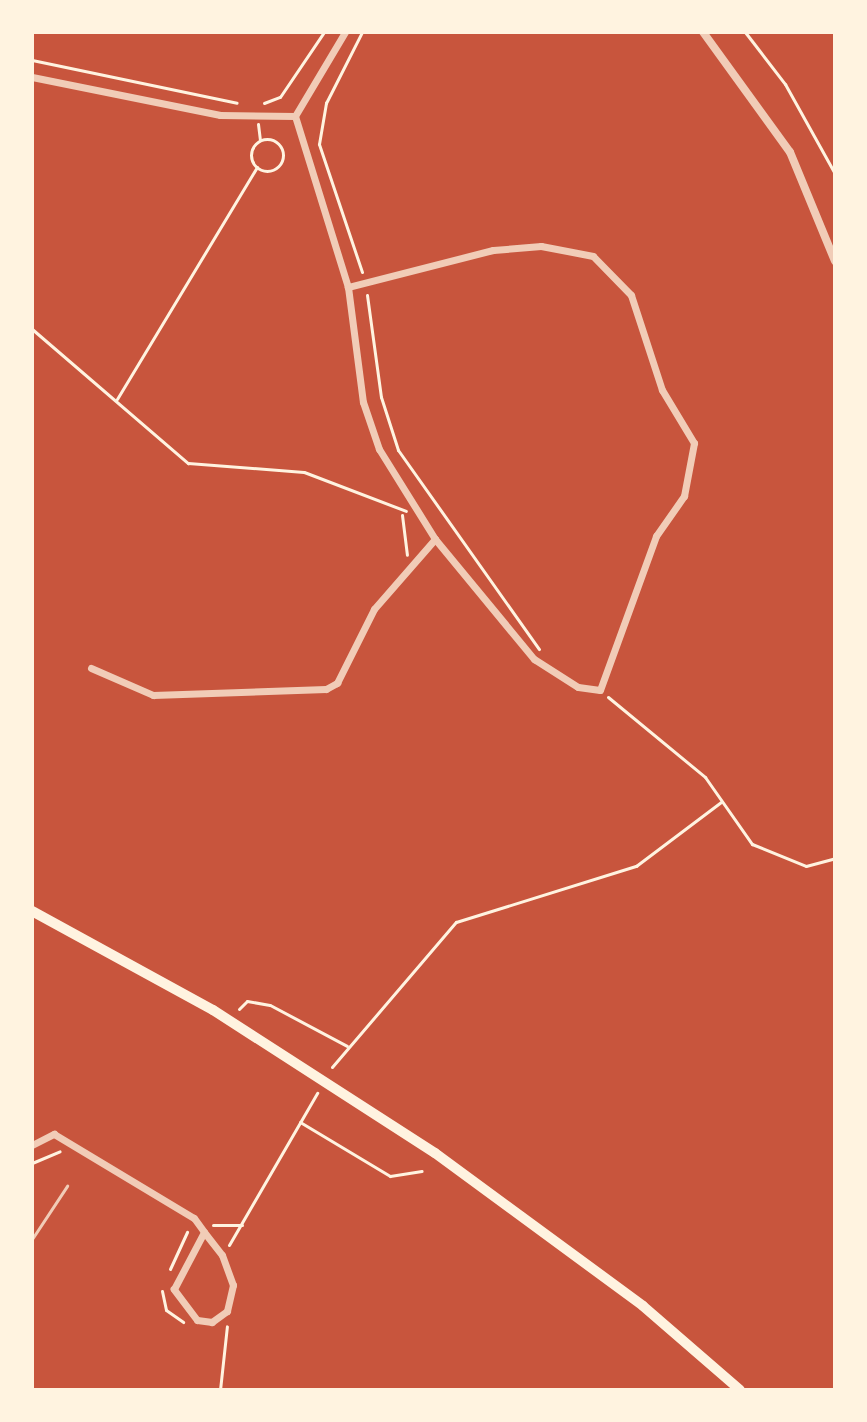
<!DOCTYPE html>
<style>
body{margin:0}
#map{position:relative;width:867px;height:1422px;overflow:hidden;background:#c8553d;font-family:Raleway,sans-serif}
div>[style]{position:absolute}
.path>*{height:3px;margin:-1.5px;padding:0 1.5px;transform-origin:1.5px;border-radius:1.5px;background:#fff3e0}
.path>.ring{margin:-1.5px;padding:0;box-sizing:content-box;background:none;border:3px solid #fff3e0;border-radius:50%}
.service>*{height:3px;margin:-1.5px;padding:0 1.5px;transform-origin:1.5px;border-radius:1.5px;background:#f1ccb7}
.minor>*{height:7px;margin:-3.5px;padding:0 3.5px;transform-origin:3.5px;border-radius:3.5px;background:#f1ccb7}
.tertiary>*{height:8px;margin:-4px;padding:0 4px;transform-origin:4px;border-radius:4px;background:#f1ccb7}
.primary>*{height:10px;margin:-5px;padding:0 5px;transform-origin:5px;border-radius:5px;background:#fff3e0}
span{translate:-50% -50%;white-space:nowrap;text-align:center;line-height:1.15;-webkit-text-stroke:8px #fff3e0;paint-order:stroke}
.frame{position:absolute;inset:0;border:34px solid #fff3e0;pointer-events:none}
</style>
<div id="map">
<div class="path">
<i style="left:745px;top:32px;width:66px;rotate:52.4deg"></i>
<i style="left:785px;top:84px;width:103px;rotate:60.9deg"></i>
<i style="left:32px;top:60px;width:209px;rotate:11.8deg"></i>
<i style="left:264px;top:103px;width:17px;rotate:-21deg"></i>
<i style="left:280px;top:97px;width:78px;rotate:-55.9deg"></i>
<i style="left:258px;top:124px;width:16px;rotate:83deg"></i>
<i class="ring" style="left:251px;top:139px;width:29px;height:29px"></i>
<i style="left:362px;top:272px;width:135px;rotate:-108.6deg"></i>
<i style="left:319px;top:144px;width:42px;rotate:-80.3deg"></i>
<i style="left:326px;top:103px;width:80px;rotate:-63.1deg"></i>
<i style="left:367px;top:295px;width:103px;rotate:82.2deg"></i>
<i style="left:381px;top:397px;width:56px;rotate:72.2deg"></i>
<i style="left:398px;top:450px;width:244px;rotate:54.7deg"></i>
<i style="left:32px;top:329px;width:206px;rotate:40.7deg"></i>
<i style="left:188px;top:463px;width:116px;rotate:4.4deg"></i>
<i style="left:304px;top:472px;width:109px;rotate:20.9deg"></i>
<i style="left:117px;top:399px;width:271px;rotate:-58.9deg"></i>
<i style="left:402px;top:515px;width:40px;rotate:82.9deg"></i>
<i style="left:608px;top:697px;width:126px;rotate:39.5deg"></i>
<i style="left:705px;top:777px;width:82px;rotate:55deg"></i>
<i style="left:752px;top:844px;width:58px;rotate:22.2deg"></i>
<i style="left:806px;top:866px;width:30px;rotate:-15deg"></i>
<i style="left:239px;top:1009px;width:11px;rotate:-45deg"></i>
<i style="left:247px;top:1001px;width:23px;rotate:10deg"></i>
<i style="left:270px;top:1005px;width:87px;rotate:28deg"></i>
<i style="left:332px;top:1067px;width:191px;rotate:-49.5deg"></i>
<i style="left:456px;top:922px;width:189px;rotate:-17.3deg"></i>
<i style="left:636px;top:866px;width:106px;rotate:-37deg"></i>
<i style="left:300px;top:1122px;width:105px;rotate:31deg"></i>
<i style="left:390px;top:1176px;width:32px;rotate:-9deg"></i>
<i style="left:32px;top:1163px;width:30px;rotate:-23deg"></i>
<i style="left:213px;top:1225px;width:29px"></i>
<i style="left:229px;top:1245px;width:176px;rotate:-59.9deg"></i>
<i style="left:170px;top:1269px;width:41px;rotate:-65.3deg"></i>
<i style="left:162px;top:1291px;width:19px;rotate:78deg"></i>
<i style="left:166px;top:1310px;width:21px;rotate:35deg"></i>
<i style="left:220px;top:1390px;width:64px;rotate:-83.8deg"></i>
</div>
<div class="service">
<i style="left:32px;top:1239px;width:64px;rotate:-56.6deg"></i>
</div>
<div class="minor">
<i style="left:32px;top:77px;width:192px;rotate:11.4deg"></i>
<i style="left:220px;top:115px;width:75px;rotate:0.8deg"></i>
<i style="left:295px;top:116px;width:179px;rotate:72.8deg"></i>
<i style="left:348px;top:287px;width:116px;rotate:82.6deg"></i>
<i style="left:363px;top:402px;width:50px;rotate:71.2deg"></i>
<i style="left:379px;top:449px;width:106px;rotate:58.1deg"></i>
<i style="left:435px;top:539px;width:156px;rotate:50.5deg"></i>
<i style="left:534px;top:659px;width:52px;rotate:32.5deg"></i>
<i style="left:578px;top:687px;width:22px;rotate:8deg"></i>
<i style="left:600px;top:690px;width:164px;rotate:-70deg"></i>
<i style="left:656px;top:536px;width:49px;rotate:-55deg"></i>
<i style="left:684px;top:496px;width:54px;rotate:-79.3deg"></i>
<i style="left:694px;top:443px;width:62px;rotate:-121.1deg"></i>
<i style="left:662px;top:390px;width:100px;rotate:-108.1deg"></i>
<i style="left:631px;top:295px;width:54px;rotate:-134.3deg"></i>
<i style="left:593px;top:256px;width:53px;rotate:-169.1deg"></i>
<i style="left:541px;top:246px;width:48px;rotate:175.2deg"></i>
<i style="left:493px;top:250px;width:150px;rotate:165.7deg"></i>
<i style="left:295px;top:116px;width:98px;rotate:-59.2deg"></i>
<i style="left:91px;top:668px;width:68px;rotate:23.5deg"></i>
<i style="left:153px;top:695px;width:173px;rotate:-2deg"></i>
<i style="left:326px;top:689px;width:13px;rotate:-29deg"></i>
<i style="left:337px;top:683px;width:83px;rotate:-63.4deg"></i>
<i style="left:374px;top:609px;width:93px;rotate:-48.9deg"></i>
<i style="left:32px;top:1145px;width:25px;rotate:-27deg"></i>
<i style="left:54px;top:1134px;width:163px;rotate:31deg"></i>
<i style="left:194px;top:1218px;width:17px;rotate:54deg"></i>
<i style="left:204px;top:1232px;width:29px;rotate:52deg"></i>
<i style="left:222px;top:1255px;width:32px;rotate:70deg"></i>
<i style="left:233px;top:1285px;width:27px;rotate:103deg"></i>
<i style="left:227px;top:1311px;width:19px;rotate:144deg"></i>
<i style="left:212px;top:1322px;width:15px;rotate:-172deg"></i>
<i style="left:197px;top:1320px;width:39px;rotate:-127deg"></i>
<i style="left:174px;top:1289px;width:64px;rotate:-62.2deg"></i>
</div>
<div class="tertiary">
<i style="left:703px;top:32px;width:148px;rotate:54.1deg"></i>
<i style="left:790px;top:152px;width:118px;rotate:67.6deg"></i>
</div>
<div class="primary">
<i style="left:32px;top:911px;width:206px;rotate:28.7deg"></i>
<i style="left:213px;top:1010px;width:264px;rotate:32.8deg"></i>
<i style="left:435px;top:1153px;width:258px;rotate:36.3deg"></i>
<i style="left:643px;top:1306px;width:128px;rotate:40.9deg"></i>
</div>
<div class="frame"></div>
</div>
